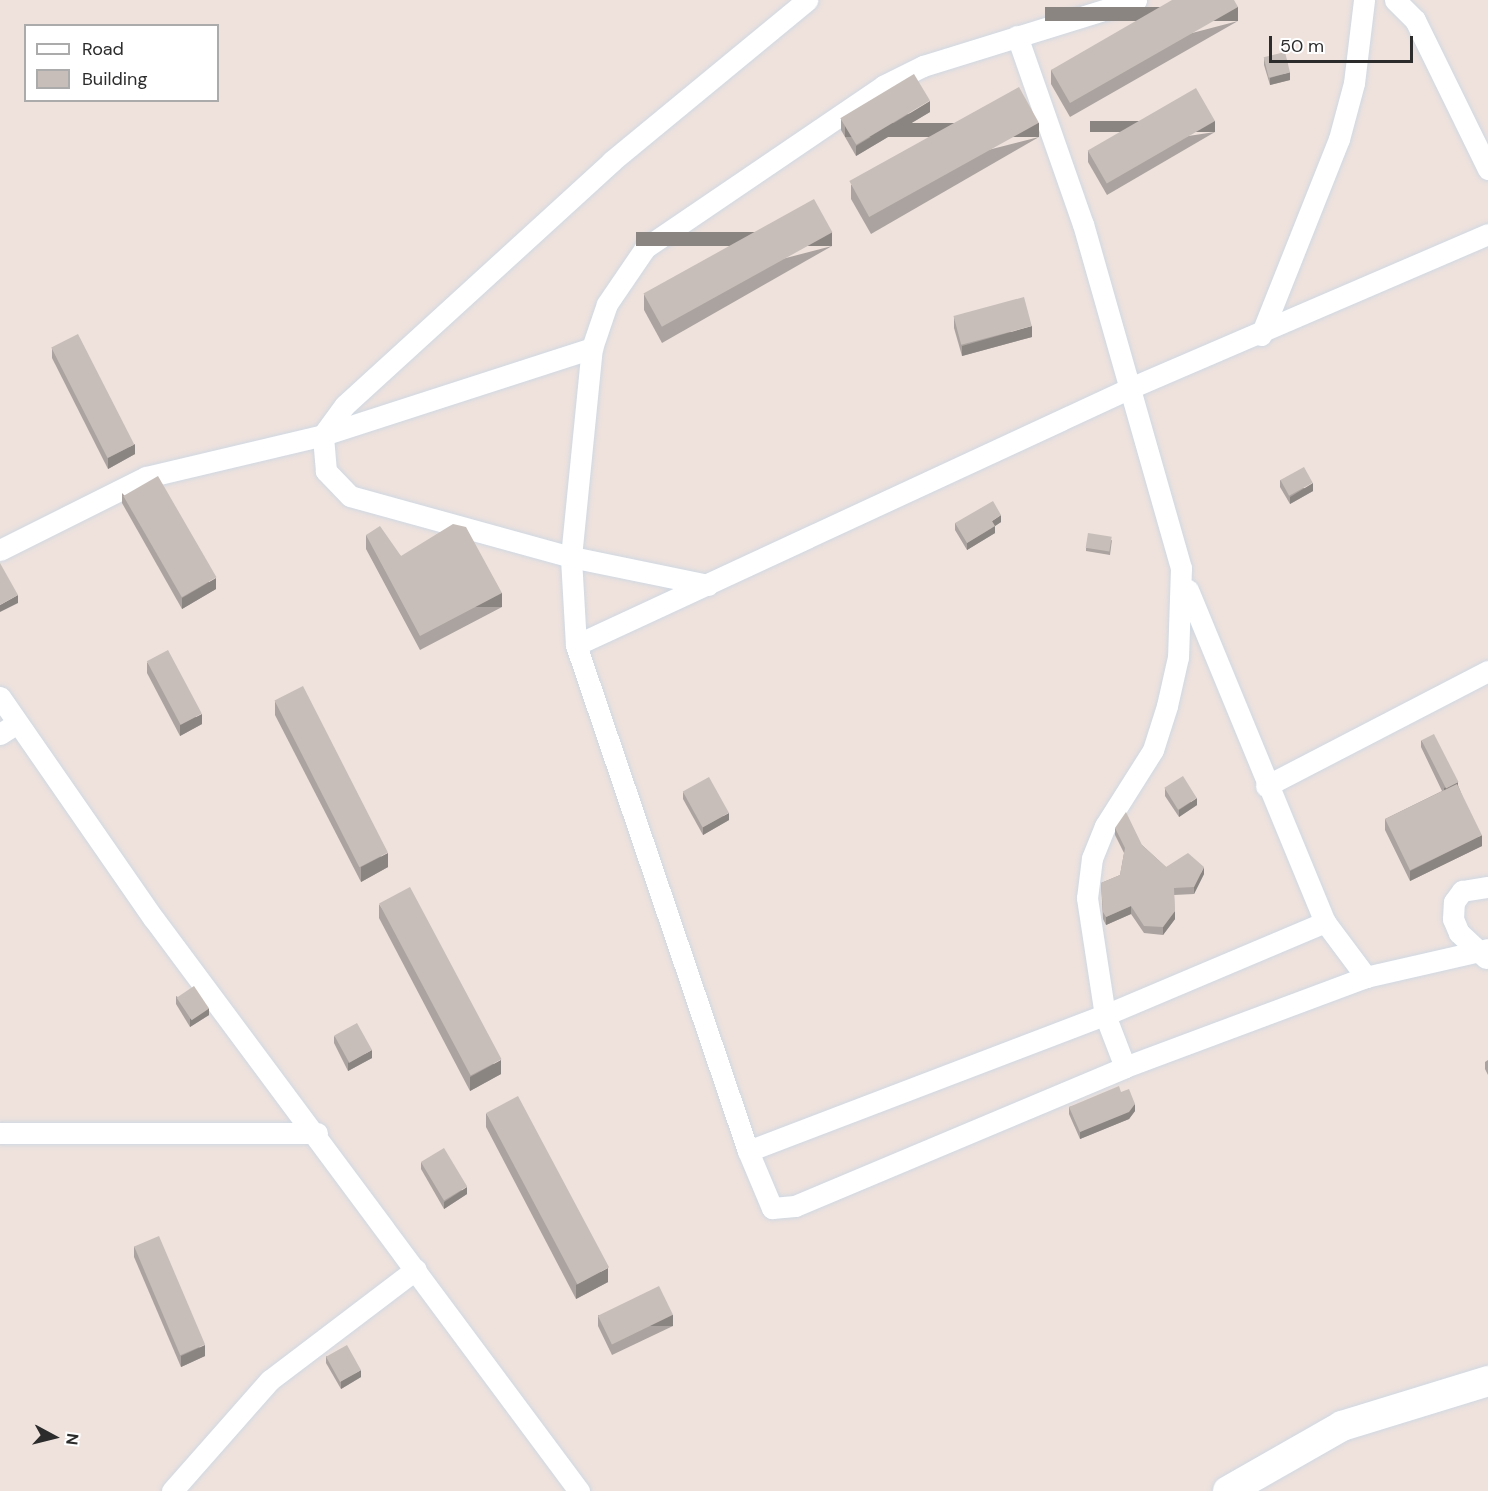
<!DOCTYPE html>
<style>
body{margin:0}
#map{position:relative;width:1488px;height:1491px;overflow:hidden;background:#efe2dd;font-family:"DM Sans",sans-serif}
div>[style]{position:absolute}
.roads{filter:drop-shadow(0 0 2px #cfd8e2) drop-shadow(0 0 2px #cfd8e2)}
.street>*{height:21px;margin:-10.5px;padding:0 10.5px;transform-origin:10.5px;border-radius:10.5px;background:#fff}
.secondary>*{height:30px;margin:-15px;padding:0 15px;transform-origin:15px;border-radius:15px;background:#fff}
.wall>*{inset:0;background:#aba39f}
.shaded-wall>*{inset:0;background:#8b8582;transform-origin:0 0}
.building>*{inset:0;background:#c7beb9;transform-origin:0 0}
span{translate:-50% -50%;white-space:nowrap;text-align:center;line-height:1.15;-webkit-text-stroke:6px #fff;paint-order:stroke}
.legend{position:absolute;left:24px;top:24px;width:195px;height:78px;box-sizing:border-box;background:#fff;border:2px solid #ababab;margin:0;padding:8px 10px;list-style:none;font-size:18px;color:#2c2c2c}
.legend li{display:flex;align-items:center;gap:12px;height:30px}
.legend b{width:30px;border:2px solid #ababab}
.north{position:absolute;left:24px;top:1407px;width:60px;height:60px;-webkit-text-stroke:4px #fff;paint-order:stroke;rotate:97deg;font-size:16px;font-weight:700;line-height:24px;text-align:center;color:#2c2c2c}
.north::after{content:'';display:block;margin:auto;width:21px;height:27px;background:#2c2c2c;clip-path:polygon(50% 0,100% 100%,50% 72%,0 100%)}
.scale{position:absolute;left:1269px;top:36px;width:144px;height:27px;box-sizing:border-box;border:3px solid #2c2c2c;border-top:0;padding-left:8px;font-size:18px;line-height:21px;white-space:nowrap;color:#2c2c2c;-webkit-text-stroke:4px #fff;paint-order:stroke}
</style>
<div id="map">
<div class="roads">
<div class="street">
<i style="left:1395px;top:0;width:28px;rotate:45deg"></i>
<i style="left:1415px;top:20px;width:166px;rotate:63.9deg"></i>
<i style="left:1017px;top:36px;width:199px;rotate:70.7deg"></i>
<i style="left:1083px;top:224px;width:358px;rotate:74.1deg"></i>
<i style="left:1181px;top:568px;width:89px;rotate:91.9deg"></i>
<i style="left:1178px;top:657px;width:50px;rotate:102.7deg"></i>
<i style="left:1167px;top:706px;width:46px;rotate:107.7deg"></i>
<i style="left:1153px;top:750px;width:90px;rotate:122.3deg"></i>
<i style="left:1105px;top:826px;width:35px;rotate:112deg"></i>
<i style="left:1092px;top:858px;width:40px;rotate:97.1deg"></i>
<i style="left:1087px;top:898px;width:118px;rotate:81.3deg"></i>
<i style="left:1105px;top:1015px;width:56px;rotate:69deg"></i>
<i style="left:1488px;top:234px;width:392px;rotate:156.7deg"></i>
<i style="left:1128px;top:389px;width:608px;rotate:155.12deg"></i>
<i style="left:576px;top:645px;width:534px;rotate:71.23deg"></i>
<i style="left:748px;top:1151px;width:62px;rotate:67.2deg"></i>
<i style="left:772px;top:1208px;width:23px;rotate:-5deg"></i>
<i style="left:795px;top:1206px;width:358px;rotate:-22.8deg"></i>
<i style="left:1125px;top:1067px;width:257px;rotate:-20.5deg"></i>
<i style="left:1366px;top:977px;width:125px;rotate:-12.9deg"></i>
<i style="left:1261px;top:335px;width:211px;rotate:-68.3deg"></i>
<i style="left:1339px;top:139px;width:58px;rotate:-75deg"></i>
<i style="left:1354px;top:83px;width:84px;rotate:-83.1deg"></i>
<i style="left:0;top:550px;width:163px;rotate:-26.6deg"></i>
<i style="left:146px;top:477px;width:182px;rotate:-13.3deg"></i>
<i style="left:323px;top:435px;width:283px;rotate:-17.9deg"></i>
<i style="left:708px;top:585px;width:140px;rotate:-168.4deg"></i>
<i style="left:571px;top:557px;width:229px;rotate:-164.6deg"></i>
<i style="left:350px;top:496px;width:35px;rotate:-134deg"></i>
<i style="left:326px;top:471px;width:36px;rotate:-95deg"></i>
<i style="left:323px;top:435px;width:37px;rotate:-54deg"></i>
<i style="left:345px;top:405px;width:362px;rotate:-42.4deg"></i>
<i style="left:612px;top:161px;width:253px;rotate:-39.5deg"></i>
<i style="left:1188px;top:590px;width:359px;rotate:67.6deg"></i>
<i style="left:1325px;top:922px;width:69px;rotate:53.3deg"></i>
<i style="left:576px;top:645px;width:88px;rotate:-93.3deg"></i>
<i style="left:571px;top:557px;width:210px;rotate:-84.3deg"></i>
<i style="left:592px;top:348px;width:46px;rotate:-71.2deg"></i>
<i style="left:607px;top:304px;width:68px;rotate:-55.8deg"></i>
<i style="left:645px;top:248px;width:288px;rotate:-34.2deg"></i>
<i style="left:883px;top:86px;width:45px;rotate:-26.6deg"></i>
<i style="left:923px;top:66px;width:223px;rotate:-17.2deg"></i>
<i style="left:0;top:697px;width:270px;rotate:55.3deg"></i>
<i style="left:154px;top:919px;width:713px;rotate:53.39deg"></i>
<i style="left:0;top:734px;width:20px;rotate:-33deg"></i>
<i style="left:1266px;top:786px;width:250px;rotate:-27.4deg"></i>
<i style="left:1486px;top:958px;width:37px;rotate:-137deg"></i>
<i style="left:1459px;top:933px;width:15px;rotate:-113deg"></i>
<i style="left:1453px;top:919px;width:17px;rotate:-87deg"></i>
<i style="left:1454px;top:902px;width:14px;rotate:-54deg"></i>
<i style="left:1462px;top:891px;width:26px;rotate:-9deg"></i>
<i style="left:0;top:1133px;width:317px"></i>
<i style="left:748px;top:1151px;width:382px;rotate:-20.9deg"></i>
<i style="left:1105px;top:1015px;width:239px;rotate:-22.9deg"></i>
<i style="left:172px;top:1491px;width:148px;rotate:-48.6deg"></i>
<i style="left:270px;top:1380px;width:183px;rotate:-37.2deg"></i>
</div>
<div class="secondary">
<i style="left:1228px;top:1491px;width:131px;rotate:-29.7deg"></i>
<i style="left:1342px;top:1426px;width:153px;rotate:-17.1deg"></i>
</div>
</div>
<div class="wall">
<i style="clip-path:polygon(1238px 21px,1070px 117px,1051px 84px,1051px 70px)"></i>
<i style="clip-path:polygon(1264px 58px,1290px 80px,1270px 85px,1264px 65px)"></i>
<i style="clip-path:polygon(930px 112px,856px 156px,841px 130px,841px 119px)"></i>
<i style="clip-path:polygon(1215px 132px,1107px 195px,1088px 162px,1088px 151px)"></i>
<i style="clip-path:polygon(1039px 137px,871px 234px,851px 199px,851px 185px)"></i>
<i style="clip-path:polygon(832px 246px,662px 343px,644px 310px,644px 295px)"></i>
<i style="clip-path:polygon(954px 317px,1032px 337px,962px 356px,954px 328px)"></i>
<i style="clip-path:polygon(52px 348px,135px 454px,108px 469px,52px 358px)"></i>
<i style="clip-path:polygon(1280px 480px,1313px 491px,1290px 504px,1280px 487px)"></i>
<i style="clip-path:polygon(122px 493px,216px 589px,182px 609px,122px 503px)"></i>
<i style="clip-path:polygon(1001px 522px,995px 526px,995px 533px,967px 550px,955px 530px,955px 523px)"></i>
<i style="clip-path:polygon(366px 535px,401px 556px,502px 607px,420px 650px,366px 549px)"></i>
<i style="clip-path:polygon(1112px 540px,1110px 555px,1086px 551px,1086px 548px)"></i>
<i style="clip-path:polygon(147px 662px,202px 724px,180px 736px,147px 673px)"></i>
<i style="clip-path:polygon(275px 701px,388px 867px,361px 882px,275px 715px)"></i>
<i style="clip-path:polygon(1421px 740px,1458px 785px,1482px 846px,1410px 881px,1385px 830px,1385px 819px,1442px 791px,1421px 747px)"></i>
<i style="clip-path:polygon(1165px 788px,1197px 805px,1179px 817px,1165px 796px)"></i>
<i style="clip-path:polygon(683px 792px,729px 820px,703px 835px,683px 799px)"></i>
<i style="clip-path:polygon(1115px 828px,1142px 845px,1166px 867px,1204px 874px,1194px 894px,1174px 895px,1175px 919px,1163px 935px,1144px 933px,1131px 914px,1106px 925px,1103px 919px,1101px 883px,1120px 875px,1124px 853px,1115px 835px)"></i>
<i style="clip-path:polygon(379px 904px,501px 1074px,470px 1091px,379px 918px)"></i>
<i style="clip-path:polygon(176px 996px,209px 1015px,190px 1027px,176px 1004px)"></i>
<i style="clip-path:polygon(334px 1036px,372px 1058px,348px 1071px,334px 1043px)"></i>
<i style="clip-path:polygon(1488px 1060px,1488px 1075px,1485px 1069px,1485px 1062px)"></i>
<i style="clip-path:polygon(1121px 1092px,1135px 1111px,1129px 1119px,1080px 1139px,1069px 1114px,1069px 1107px)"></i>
<i style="clip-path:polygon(486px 1113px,608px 1282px,576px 1299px,486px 1127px)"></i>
<i style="clip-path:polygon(421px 1162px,467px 1194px,444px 1209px,421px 1169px)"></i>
<i style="clip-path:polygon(134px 1246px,205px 1356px,181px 1367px,134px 1257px)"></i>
<i style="clip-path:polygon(598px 1315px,673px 1326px,612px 1355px,598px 1326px)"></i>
<i style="clip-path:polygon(326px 1356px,361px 1377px,341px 1389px,326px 1363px)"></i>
</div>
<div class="shaded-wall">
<i style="left:1238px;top:7px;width:14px;height:193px;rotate:90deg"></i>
<i style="clip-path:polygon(1290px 72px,1290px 80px,1270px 85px,1270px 78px)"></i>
<i style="clip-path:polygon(930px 101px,930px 112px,856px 156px,856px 146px)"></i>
<i style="left:1215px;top:121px;width:11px;height:125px;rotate:90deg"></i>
<i style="left:1039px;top:123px;width:14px;height:194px;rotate:90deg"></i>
<i style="left:832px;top:232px;width:14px;height:196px;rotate:90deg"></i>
<i style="clip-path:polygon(1032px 326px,1032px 337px,962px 356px,962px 346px)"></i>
<i style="clip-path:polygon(135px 444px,135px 454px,108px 469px,108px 458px)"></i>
<i style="clip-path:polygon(1313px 483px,1313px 491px,1290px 504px,1290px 497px)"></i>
<i style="clip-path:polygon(1001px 515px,1001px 522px,992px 528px,992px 521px)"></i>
<i style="clip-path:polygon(995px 526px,995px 533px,967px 550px,967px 543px)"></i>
<i style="clip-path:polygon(216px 578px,216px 589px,182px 609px,182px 598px)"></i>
<i style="left:502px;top:593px;width:14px;height:93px;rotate:90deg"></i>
<i style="clip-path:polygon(18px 595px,18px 603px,0 612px,0 605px)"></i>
<i style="clip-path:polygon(202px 714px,202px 724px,180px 736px,180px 725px)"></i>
<i style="clip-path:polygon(1458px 782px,1458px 789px,1444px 795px,1444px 788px)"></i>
<i style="clip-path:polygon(1197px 798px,1197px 805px,1179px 817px,1179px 810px)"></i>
<i style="clip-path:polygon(729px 813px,729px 820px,703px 835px,703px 827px)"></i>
<i style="clip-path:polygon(1482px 835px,1482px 846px,1410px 881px,1410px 871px)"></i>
<i style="clip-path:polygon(388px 853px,388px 867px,361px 882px,361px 867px)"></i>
<i style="clip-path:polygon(1204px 867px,1204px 874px,1194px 894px,1194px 887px)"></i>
<i style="clip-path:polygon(1131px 906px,1131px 914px,1106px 925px,1106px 917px)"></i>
<i style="clip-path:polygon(1175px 911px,1175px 919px,1163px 935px,1163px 927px)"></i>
<i style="clip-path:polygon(209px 1008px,209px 1015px,190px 1027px,190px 1019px)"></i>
<i style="clip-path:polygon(372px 1050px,372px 1058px,348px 1071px,348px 1063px)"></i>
<i style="clip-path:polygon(501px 1060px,501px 1074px,470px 1091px,470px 1077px)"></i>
<i style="clip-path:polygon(1135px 1104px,1135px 1111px,1129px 1119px,1080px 1139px,1080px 1132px)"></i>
<i style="clip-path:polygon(467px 1187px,467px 1194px,444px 1209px,444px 1202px)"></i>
<i style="clip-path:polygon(608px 1268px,608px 1282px,576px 1299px,576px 1285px)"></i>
<i style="left:673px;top:1315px;width:11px;height:68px;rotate:90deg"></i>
<i style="clip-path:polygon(205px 1345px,205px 1356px,181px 1367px,181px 1356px)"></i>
<i style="clip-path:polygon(361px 1370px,361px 1377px,341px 1389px,341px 1381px)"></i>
</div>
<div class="building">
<i style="clip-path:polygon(1172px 0,1234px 0,1238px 7px,1070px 103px,1051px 70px)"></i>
<i style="left:1285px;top:52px;width:21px;height:22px;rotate:76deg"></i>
<i style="left:914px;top:74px;width:31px;height:86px;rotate:59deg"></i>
<i style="left:1019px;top:87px;width:41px;height:194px;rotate:61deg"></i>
<i style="left:1196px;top:88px;width:38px;height:125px;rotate:60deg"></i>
<i style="left:814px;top:199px;width:38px;height:195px;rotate:61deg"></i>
<i style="left:1024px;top:297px;width:30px;height:73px;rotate:75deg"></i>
<i style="left:78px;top:334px;width:124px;height:30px;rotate:63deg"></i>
<i style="left:1304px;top:467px;width:18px;height:27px;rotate:61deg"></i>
<i style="left:158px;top:476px;width:117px;height:40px;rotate:60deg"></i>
<i style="clip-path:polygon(993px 501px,1001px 515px,992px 521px,995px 526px,967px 543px,955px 523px)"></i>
<i style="clip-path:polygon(453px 524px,466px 527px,502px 593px,420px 636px,366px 535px,380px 526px,401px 556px)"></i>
<i style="left:1088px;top:533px;width:24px;height:15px;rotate:9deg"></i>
<i style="clip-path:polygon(0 563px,18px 595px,0 605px)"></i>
<i style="left:168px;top:650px;width:72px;height:24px;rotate:62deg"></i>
<i style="left:303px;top:686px;width:187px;height:32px;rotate:63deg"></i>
<i style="left:1434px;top:734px;width:54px;height:14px;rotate:63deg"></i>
<i style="left:1183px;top:776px;width:26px;height:22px;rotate:58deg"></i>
<i style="left:709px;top:777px;width:41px;height:30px;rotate:61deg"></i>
<i style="left:1457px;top:784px;width:57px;height:80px;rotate:64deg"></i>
<i style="clip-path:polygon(1126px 812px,1142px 845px,1166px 867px,1188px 853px,1204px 867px,1194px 887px,1174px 888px,1175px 911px,1163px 927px,1144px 926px,1131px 906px,1106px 917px,1103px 912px,1101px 883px,1120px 875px,1125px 848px,1115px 828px)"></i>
<i style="left:410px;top:887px;width:195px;height:35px;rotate:62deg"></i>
<i style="left:194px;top:986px;width:27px;height:21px;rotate:56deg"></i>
<i style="left:357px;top:1023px;width:31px;height:26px;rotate:61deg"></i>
<i style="clip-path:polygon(1119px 1086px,1121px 1092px,1129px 1089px,1135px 1104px,1129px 1112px,1080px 1132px,1069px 1107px)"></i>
<i style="left:518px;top:1096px;width:194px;height:36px;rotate:62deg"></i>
<i style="left:444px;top:1148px;width:45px;height:27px;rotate:59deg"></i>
<i style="left:159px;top:1236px;width:118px;height:27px;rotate:67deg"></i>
<i style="left:659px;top:1286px;width:32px;height:68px;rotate:64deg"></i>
<i style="left:347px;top:1345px;width:29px;height:24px;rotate:61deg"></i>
</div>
<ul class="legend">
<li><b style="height:8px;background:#fff"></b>Road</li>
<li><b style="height:16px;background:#c7beb9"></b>Building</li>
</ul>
<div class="north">N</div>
<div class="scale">50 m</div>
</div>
